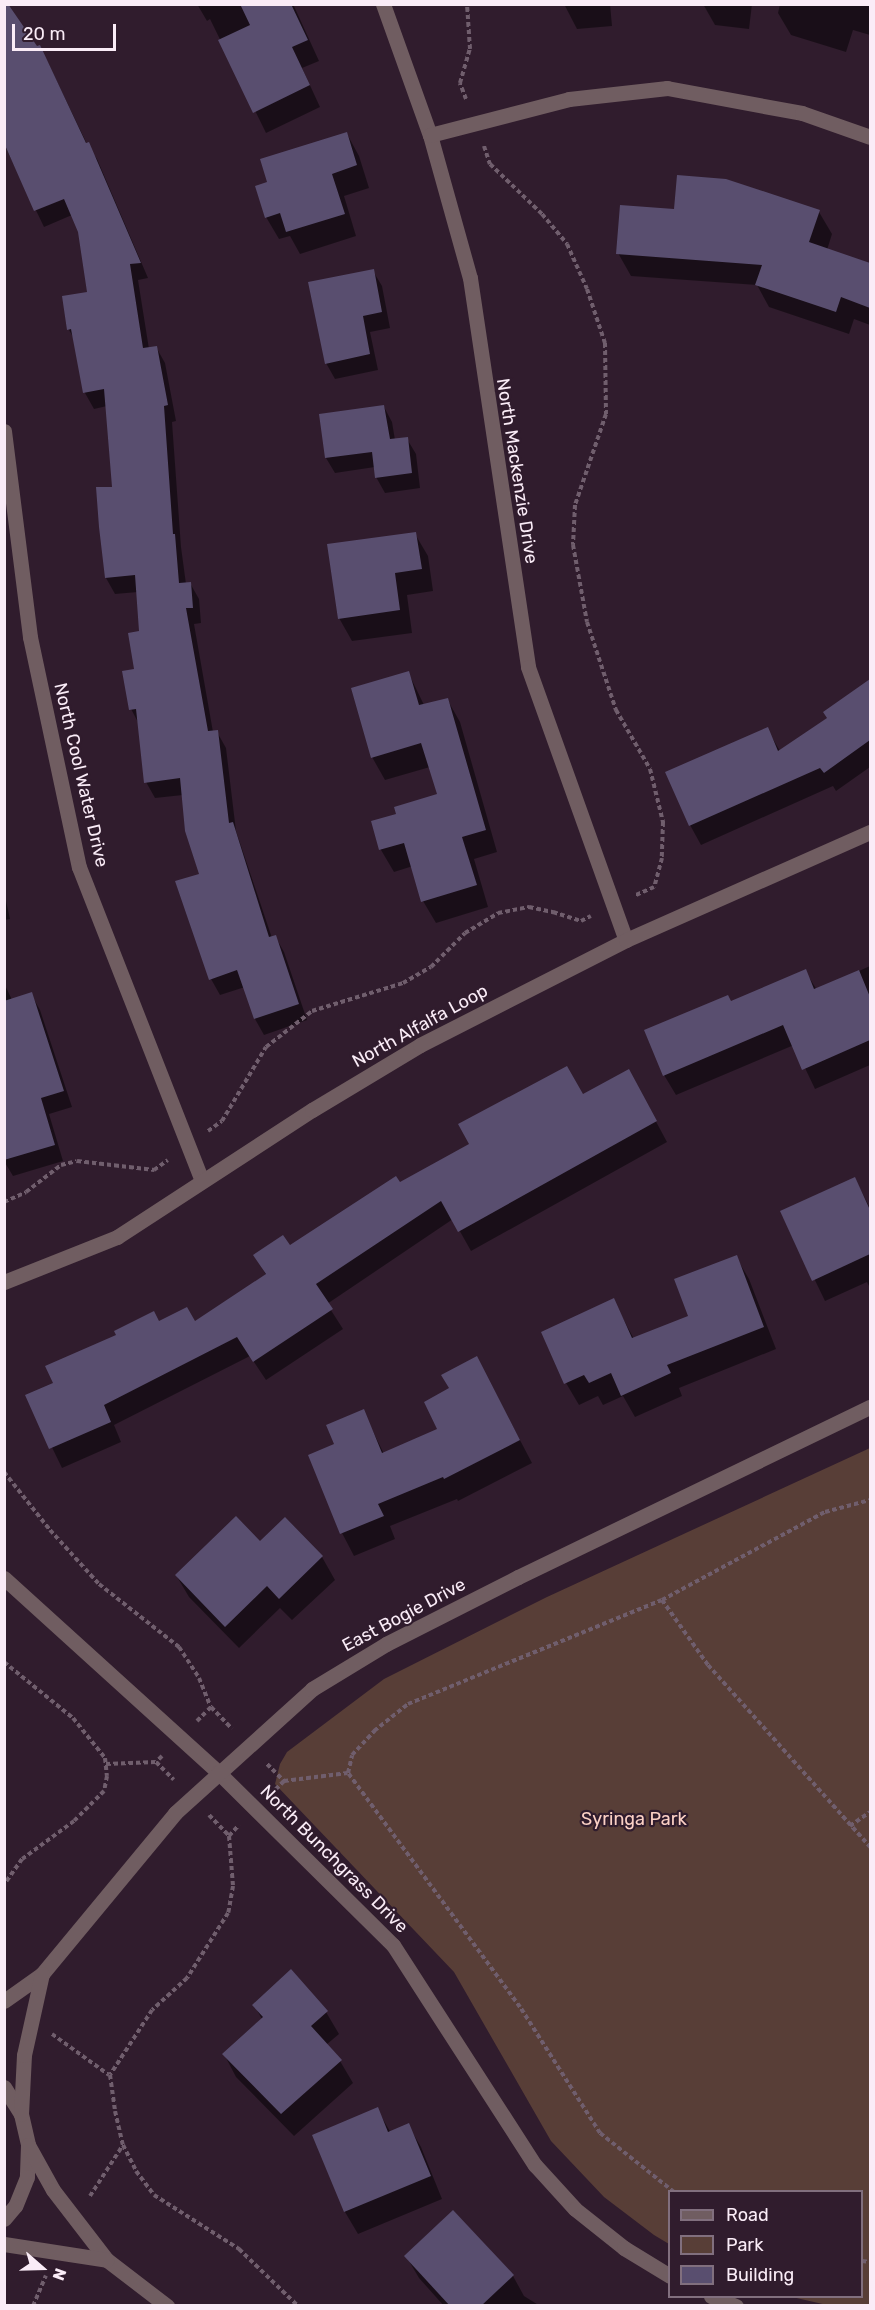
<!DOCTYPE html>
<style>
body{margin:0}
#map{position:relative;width:875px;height:2310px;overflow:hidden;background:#301c2d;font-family:Rubik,sans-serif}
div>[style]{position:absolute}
.green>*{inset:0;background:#583e37}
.shadow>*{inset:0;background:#0007}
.building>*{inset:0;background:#594e6f}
.path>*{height:4px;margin-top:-2px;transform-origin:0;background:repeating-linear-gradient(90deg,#705e6d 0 4.5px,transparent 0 7.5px)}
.minor>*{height:15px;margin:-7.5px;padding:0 7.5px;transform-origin:7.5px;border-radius:7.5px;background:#705d61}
.tertiary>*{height:15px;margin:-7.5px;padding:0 7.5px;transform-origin:7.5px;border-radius:7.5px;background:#705d61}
span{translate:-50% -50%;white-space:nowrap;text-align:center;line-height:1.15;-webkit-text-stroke:4.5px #301c2d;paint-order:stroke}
.street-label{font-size:18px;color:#faecf7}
.park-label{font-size:18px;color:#fbd0c5}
.frame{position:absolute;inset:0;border:6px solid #faecf7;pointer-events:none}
.legend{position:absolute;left:668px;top:2190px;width:195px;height:108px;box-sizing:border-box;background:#301c2d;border:2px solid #816f7e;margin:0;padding:8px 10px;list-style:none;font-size:18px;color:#faecf7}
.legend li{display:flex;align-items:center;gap:12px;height:30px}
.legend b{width:30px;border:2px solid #816f7e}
.north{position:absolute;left:12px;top:2238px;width:60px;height:60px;-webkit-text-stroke:4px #301c2d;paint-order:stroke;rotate:110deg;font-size:16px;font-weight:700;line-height:24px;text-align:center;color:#faecf7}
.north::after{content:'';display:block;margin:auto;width:21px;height:27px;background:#faecf7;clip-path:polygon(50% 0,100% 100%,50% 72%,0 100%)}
.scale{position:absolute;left:12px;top:24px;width:104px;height:27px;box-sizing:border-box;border:3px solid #faecf7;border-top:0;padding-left:8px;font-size:18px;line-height:21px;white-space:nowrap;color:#faecf7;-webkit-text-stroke:4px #301c2d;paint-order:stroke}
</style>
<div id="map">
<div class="green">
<i style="clip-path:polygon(870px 1448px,870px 2305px,827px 2305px,792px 2297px,862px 2296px,862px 2192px,670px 2192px,669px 2244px,654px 2235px,604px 2197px,551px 2141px,454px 1972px,275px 1784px,280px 1764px,287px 1752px,384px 1679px,547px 1597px)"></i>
</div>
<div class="shadow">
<i style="clip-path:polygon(197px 4px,293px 4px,319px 61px,302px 68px,320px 107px,266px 133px,210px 19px,207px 21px)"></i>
<i style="clip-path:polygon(564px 4px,610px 4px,612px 26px,577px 29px)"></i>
<i style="clip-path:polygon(703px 4px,752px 4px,749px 29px,715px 25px)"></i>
<i style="clip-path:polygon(780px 4px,870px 4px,870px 35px,853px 30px,846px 52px,791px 35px,778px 13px)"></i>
<i style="clip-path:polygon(48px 63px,87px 144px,97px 159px,148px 278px,138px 280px,149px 349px,156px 347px,165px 363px,176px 421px,172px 422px,181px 547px,186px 584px,190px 583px,199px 599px,201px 623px,194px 624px,213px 732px,217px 732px,226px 748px,236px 831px,272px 938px,275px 936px,284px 952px,307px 1020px,264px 1035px,255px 1019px,245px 987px,220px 995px,211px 979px,201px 875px,183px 795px,155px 798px,146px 782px,139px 724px,131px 709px,140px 633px,138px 592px,115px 594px,106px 578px,113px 488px,107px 406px,94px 409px,85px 393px,75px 340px,69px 330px,88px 294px,79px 231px,72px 215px,44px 227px,4px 144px)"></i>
<i style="clip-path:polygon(347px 134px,359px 156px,369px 188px,344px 196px,356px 236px,300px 254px,290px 236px,279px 239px,266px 217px,269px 183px)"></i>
<i style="clip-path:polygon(675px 211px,819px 212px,832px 234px,827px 250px,870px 265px,870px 325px,854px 319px,849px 334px,769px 307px,757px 285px,631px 276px,618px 253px)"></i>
<i style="clip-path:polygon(373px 271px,382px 286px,390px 328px,370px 332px,378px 370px,335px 379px,326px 363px)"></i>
<i style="clip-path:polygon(384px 407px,392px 422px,395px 440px,407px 439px,416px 454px,420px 488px,385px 493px,376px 477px,375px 467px,335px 473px,326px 458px)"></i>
<i style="clip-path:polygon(415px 534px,428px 556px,433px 591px,407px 595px,412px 633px,352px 641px,339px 618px)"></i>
<i style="clip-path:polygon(408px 672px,424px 705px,447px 699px,460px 722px,497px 852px,474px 859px,488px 907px,436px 923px,423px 901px,413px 866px,394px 872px,381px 850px,373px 822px,398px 815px,439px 795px,430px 767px,385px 780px,372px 757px)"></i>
<i style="clip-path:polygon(870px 681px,870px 767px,836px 791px,833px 786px,701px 845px,690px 825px,767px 729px,780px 751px,828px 718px,825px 712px)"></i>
<i style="clip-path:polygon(4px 892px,10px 919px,4px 920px)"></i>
<i style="clip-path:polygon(870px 966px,870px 1065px,815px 1089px,794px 1045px,676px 1095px,664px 1075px,731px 1002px,805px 971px,817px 990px)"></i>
<i style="clip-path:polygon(4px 983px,12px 1000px,31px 994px,40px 1010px,72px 1107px,49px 1114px,63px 1161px,13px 1176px,4px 1161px)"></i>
<i style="clip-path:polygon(639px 1090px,667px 1142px,471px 1251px,453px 1219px,327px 1304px,343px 1329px,266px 1380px,250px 1356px,114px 1425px,121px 1442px,62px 1468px,27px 1396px,55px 1384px,159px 1323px,195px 1323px,266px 1275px,255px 1255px,290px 1247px,400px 1184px,583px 1096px)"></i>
<i style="clip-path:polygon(855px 1179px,870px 1208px,870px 1288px,867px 1282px,825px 1301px,782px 1212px)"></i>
<i style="clip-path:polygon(736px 1257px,749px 1279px,776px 1349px,679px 1388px,682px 1396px,635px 1417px,623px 1396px,603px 1405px,598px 1396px,579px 1405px,566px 1383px,613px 1300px,634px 1339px,690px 1317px)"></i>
<i style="clip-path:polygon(489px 1381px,532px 1463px,458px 1501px,457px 1499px,390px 1526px,395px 1539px,354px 1556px,342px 1533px,310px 1456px,336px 1445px,363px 1411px,384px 1454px,439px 1429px)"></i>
<i style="clip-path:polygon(285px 1519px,322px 1557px,335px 1580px,292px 1620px,280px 1608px,239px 1648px,189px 1597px,176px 1575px,260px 1543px)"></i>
<i style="clip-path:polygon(254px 2005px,326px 2012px,339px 2034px,326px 2045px,340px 2061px,353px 2083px,294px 2136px,236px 2077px,224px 2054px,262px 2019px)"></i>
<i style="clip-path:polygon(377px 2109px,391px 2133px,408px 2125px,421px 2147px,442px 2199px,358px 2234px,345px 2212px,314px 2136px)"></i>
<i style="clip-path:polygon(406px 2256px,513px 2276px,524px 2296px,540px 2306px,444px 2306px,419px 2278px)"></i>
</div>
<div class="building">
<i style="clip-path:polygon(4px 4px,8px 4px,37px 46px,40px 45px,86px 143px,89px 142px,141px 263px,130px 264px,143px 348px,157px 346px,168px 405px,164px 406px,173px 534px,175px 534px,179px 583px,191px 582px,193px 608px,186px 608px,208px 731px,218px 730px,229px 823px,233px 822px,269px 937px,276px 935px,299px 1004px,254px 1019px,237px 970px,209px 980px,175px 881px,199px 874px,185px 831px,180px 778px,144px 783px,136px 709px,129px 710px,122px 671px,134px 669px,128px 633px,139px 631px,135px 575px,105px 578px,99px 527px,96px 487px,112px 487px,104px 389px,83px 393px,71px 329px,67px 330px,62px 296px,87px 292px,78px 232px,64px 199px,34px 211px,4px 143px)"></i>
<i style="clip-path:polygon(240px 4px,291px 4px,308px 40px,292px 47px,310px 85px,253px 113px,218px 40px,250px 25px)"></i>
<i style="clip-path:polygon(347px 132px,357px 165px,332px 174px,345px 214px,286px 232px,280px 213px,265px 218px,255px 186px,267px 182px,260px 159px)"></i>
<i style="clip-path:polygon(677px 175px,726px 179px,820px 210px,809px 242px,870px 263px,870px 308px,841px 297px,836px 312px,755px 285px,762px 265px,616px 254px,620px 205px,674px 209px)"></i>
<i style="clip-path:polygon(374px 269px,382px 312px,363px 316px,370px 354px,325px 364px,308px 282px)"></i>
<i style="clip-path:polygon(384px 405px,390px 439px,408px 437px,412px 473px,375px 478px,372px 452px,325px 458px,319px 414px)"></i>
<i style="clip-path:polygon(416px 532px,422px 569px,395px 573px,400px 610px,338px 619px,327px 544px)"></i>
<i style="clip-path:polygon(409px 671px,419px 705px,448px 698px,486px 830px,462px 837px,477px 885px,421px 902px,404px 843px,379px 850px,371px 821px,396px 814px,394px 807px,437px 794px,421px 743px,371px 758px,351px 688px)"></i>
<i style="clip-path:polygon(870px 679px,870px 740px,824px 773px,820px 768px,689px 826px,665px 772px,768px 727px,778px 751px,827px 718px,823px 712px)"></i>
<i style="clip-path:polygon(806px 969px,814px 989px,859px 970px,870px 997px,870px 1040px,802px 1070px,783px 1025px,663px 1076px,644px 1030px,728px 995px,731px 1001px)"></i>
<i style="clip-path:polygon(32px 992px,64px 1091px,41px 1098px,55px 1145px,4px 1160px,4px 1001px)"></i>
<i style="clip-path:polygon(567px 1066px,583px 1094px,629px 1069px,657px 1121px,458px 1232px,441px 1201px,316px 1284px,333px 1309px,253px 1362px,237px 1337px,104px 1405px,111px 1422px,49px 1449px,25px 1395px,53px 1383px,45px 1366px,116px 1335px,114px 1331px,154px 1311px,159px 1321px,187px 1307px,195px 1321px,266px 1274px,253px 1255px,283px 1235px,290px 1245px,396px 1176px,400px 1182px,469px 1144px,458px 1124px)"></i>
<i style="clip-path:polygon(855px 1177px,870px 1210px,870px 1254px,812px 1281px,780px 1211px)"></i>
<i style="clip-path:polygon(737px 1255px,764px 1327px,667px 1365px,671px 1373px,621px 1396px,611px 1373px,589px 1383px,584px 1375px,564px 1384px,541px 1332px,614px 1298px,632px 1338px,688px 1316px,674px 1279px)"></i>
<i style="clip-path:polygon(477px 1356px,520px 1440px,444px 1479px,443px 1477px,378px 1504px,384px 1516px,340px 1534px,308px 1455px,334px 1444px,326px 1425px,364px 1409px,382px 1453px,437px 1429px,424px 1402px,449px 1388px,441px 1375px)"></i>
<i style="clip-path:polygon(236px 1516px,260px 1541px,285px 1517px,323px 1556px,279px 1599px,267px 1586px,225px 1627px,175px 1575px)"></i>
<i style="clip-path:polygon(291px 1969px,328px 2011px,311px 2026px,342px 2060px,281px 2114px,222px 2054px,263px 2017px,252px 2005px)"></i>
<i style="clip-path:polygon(378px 2107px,388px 2132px,409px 2123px,431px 2176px,344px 2212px,312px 2135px)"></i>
<i style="clip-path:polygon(453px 2210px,514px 2275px,481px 2306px,450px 2306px,404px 2256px)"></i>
</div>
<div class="path">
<i style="left:466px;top:99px;width:17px;rotate:-111deg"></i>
<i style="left:460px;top:83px;width:35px;rotate:-74deg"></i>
<i style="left:470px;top:49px;width:45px;rotate:-93.8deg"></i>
<i style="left:484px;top:146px;width:19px;rotate:72deg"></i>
<i style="left:490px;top:164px;width:72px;rotate:43.9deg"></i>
<i style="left:542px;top:214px;width:39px;rotate:50deg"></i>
<i style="left:567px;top:244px;width:49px;rotate:66deg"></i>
<i style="left:587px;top:289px;width:57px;rotate:71.6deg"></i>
<i style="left:605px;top:343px;width:71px;rotate:89.2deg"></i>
<i style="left:606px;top:414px;width:96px;rotate:108.8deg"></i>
<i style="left:575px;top:505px;width:40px;rotate:92.9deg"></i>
<i style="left:573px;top:545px;width:78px;rotate:79.7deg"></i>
<i style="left:587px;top:622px;width:93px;rotate:71.8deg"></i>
<i style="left:616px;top:710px;width:68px;rotate:60deg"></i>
<i style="left:650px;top:769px;width:55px;rotate:76.2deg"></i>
<i style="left:663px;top:822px;width:36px;rotate:92deg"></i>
<i style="left:662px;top:858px;width:30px;rotate:105deg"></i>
<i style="left:654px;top:887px;width:20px;rotate:156deg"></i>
<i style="left:208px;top:1131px;width:17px;rotate:-36deg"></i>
<i style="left:222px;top:1121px;width:86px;rotate:-59.3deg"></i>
<i style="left:266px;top:1047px;width:58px;rotate:-38deg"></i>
<i style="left:312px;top:1011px;width:95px;rotate:-17.1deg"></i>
<i style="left:403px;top:983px;width:32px;rotate:-30deg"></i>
<i style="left:431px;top:967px;width:48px;rotate:-45deg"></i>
<i style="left:465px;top:933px;width:39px;rotate:-31deg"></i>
<i style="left:498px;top:913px;width:32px;rotate:-11deg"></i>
<i style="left:529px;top:907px;width:25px;rotate:12deg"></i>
<i style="left:553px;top:912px;width:29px;rotate:18deg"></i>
<i style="left:581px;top:921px;width:11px;rotate:-27deg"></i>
<i style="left:4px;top:1202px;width:24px;rotate:-24deg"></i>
<i style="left:26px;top:1192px;width:44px;rotate:-37.6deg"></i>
<i style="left:61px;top:1165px;width:16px;rotate:-14deg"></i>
<i style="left:77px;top:1161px;width:78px;rotate:6.7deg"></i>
<i style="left:154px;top:1170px;width:17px;rotate:-36deg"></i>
<i style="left:4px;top:1472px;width:74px;rotate:51.6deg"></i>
<i style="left:50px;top:1530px;width:73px;rotate:47.8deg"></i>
<i style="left:99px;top:1584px;width:102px;rotate:38.2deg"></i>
<i style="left:179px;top:1647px;width:37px;rotate:57deg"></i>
<i style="left:199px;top:1678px;width:31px;rotate:68deg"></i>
<i style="left:662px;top:1600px;width:80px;rotate:54.7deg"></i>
<i style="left:708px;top:1665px;width:244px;rotate:48.3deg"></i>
<i style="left:4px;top:1662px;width:89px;rotate:39.1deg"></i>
<i style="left:73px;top:1718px;width:51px;rotate:51.3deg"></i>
<i style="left:105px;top:1758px;width:18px;rotate:84deg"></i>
<i style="left:107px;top:1776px;width:15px;rotate:101deg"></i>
<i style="left:104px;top:1791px;width:42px;rotate:135deg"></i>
<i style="left:74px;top:1821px;width:64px;rotate:143.8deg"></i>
<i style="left:22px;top:1859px;width:32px;rotate:125deg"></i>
<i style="left:197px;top:1721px;width:20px;rotate:-45deg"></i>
<i style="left:211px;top:1707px;width:30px;rotate:46deg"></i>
<i style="left:162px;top:1756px;width:8px;rotate:135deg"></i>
<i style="left:156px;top:1762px;width:25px;rotate:45deg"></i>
<i style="left:106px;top:1764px;width:50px;rotate:-2.3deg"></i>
<i style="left:267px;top:1764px;width:24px;rotate:45deg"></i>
<i style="left:284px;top:1781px;width:17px;rotate:135deg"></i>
<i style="left:284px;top:1781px;width:64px;rotate:-7.1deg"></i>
<i style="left:209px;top:1815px;width:29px;rotate:46deg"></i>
<i style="left:229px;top:1836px;width:50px;rotate:85.4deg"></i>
<i style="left:233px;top:1886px;width:27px;rotate:100deg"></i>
<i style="left:228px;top:1913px;width:77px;rotate:122.2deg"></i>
<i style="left:187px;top:1978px;width:47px;rotate:137.6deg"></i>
<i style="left:152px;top:2010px;width:77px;rotate:122.9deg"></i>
<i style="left:110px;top:2075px;width:36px;rotate:82deg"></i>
<i style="left:115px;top:2111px;width:35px;rotate:77deg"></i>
<i style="left:123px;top:2145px;width:29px;rotate:63deg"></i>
<i style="left:136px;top:2171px;width:30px;rotate:53deg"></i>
<i style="left:154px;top:2195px;width:101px;rotate:32.4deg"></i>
<i style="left:239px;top:2249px;width:82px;rotate:44deg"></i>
<i style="left:850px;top:1826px;width:24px;rotate:-35deg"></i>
<i style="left:229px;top:1836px;width:15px;rotate:-48deg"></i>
<i style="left:52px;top:2034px;width:70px;rotate:35.7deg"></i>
<i style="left:674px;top:2192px;width:95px;rotate:-141.4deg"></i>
<i style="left:600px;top:2133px;width:149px;rotate:-122.4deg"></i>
<i style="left:520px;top:2007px;width:290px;rotate:-126.3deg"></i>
<i style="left:348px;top:1773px;width:18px;rotate:-77deg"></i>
<i style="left:352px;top:1755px;width:33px;rotate:-47deg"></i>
<i style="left:374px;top:1731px;width:43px;rotate:-38.5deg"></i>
<i style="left:408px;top:1704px;width:274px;rotate:-22.3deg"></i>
<i style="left:662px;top:1600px;width:185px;rotate:-28.4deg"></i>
<i style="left:825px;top:1512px;width:47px;rotate:-14.9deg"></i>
<i style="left:90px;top:2196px;width:61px;rotate:-57.1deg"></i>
<i style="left:862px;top:2261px;width:8px;rotate:7deg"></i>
<i style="left:33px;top:2306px;width:33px;rotate:-67deg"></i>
</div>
<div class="minor">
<i style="left:383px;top:4px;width:139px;rotate:70.3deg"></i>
<i style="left:430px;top:135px;width:148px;rotate:74.4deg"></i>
<i style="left:470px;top:278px;width:393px;rotate:81.5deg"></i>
<i style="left:528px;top:667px;width:290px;rotate:70.3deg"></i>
<i style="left:430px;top:135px;width:144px;rotate:-14.5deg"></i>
<i style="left:569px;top:99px;width:99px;rotate:-6.4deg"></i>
<i style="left:667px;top:88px;width:137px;rotate:10.5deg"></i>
<i style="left:802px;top:113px;width:72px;rotate:19.4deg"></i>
<i style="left:4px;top:431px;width:208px;rotate:82.8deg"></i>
<i style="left:30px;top:637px;width:235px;rotate:78deg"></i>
<i style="left:79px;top:867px;width:337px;rotate:68.6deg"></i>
<i style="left:4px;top:1282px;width:122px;rotate:-21.7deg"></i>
<i style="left:117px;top:1237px;width:233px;rotate:-33.1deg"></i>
<i style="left:312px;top:1110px;width:126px;rotate:-31deg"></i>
<i style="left:420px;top:1045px;width:231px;rotate:-27deg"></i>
<i style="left:626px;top:940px;width:267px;rotate:-23.9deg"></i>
<i style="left:4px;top:1578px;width:289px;rotate:42.2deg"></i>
<i style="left:218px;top:1772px;width:246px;rotate:44.7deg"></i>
<i style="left:393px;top:1945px;width:262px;rotate:57.2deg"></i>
<i style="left:535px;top:2165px;width:59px;rotate:47.7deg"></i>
<i style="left:575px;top:2209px;width:63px;rotate:38.5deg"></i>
<i style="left:624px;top:2248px;width:54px;rotate:31.3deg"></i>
<i style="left:711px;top:2296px;width:27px;rotate:22deg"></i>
</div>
<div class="tertiary">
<i style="left:4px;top:2001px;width:47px;rotate:-35.4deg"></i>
<i style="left:42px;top:1974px;width:209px;rotate:-50.4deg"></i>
<i style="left:175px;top:1813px;width:185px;rotate:-42.1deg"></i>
<i style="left:312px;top:1689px;width:87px;rotate:-31.3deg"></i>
<i style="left:386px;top:1644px;width:148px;rotate:-26.9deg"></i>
<i style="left:518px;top:1577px;width:391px;rotate:-25.8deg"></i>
<i style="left:4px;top:2087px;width:32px;rotate:58deg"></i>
<i style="left:21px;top:2114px;width:32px;rotate:77deg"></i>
<i style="left:28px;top:2145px;width:32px;rotate:92deg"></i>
<i style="left:27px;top:2177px;width:31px;rotate:112deg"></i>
<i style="left:15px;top:2206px;width:17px;rotate:130deg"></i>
<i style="left:21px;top:2114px;width:59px;rotate:-87.1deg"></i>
<i style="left:24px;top:2055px;width:83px;rotate:-77.5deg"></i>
<i style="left:28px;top:2145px;width:51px;rotate:60.9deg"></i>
<i style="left:53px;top:2190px;width:88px;rotate:52.4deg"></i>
<i style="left:107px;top:2260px;width:76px;rotate:37.5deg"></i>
<i style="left:4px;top:2244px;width:104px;rotate:8.8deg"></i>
</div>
<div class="street-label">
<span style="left:517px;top:471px;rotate:81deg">North Mackenzie Drive</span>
<span style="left:81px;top:775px;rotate:77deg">North Cool Water Drive</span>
<span style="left:420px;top:1026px;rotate:-29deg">North Alfalfa Loop</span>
<span style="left:404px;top:1615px;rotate:-28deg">East Bogie Drive</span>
<span style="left:334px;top:1859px;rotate:45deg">North Bunchgrass Drive</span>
</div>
<div class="park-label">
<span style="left:634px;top:1819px">Syringa Park</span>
</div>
<div class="frame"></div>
<ul class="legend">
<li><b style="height:8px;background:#705d61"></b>Road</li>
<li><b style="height:16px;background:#583e37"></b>Park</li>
<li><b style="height:16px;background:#594e6f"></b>Building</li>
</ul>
<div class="north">N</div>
<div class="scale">20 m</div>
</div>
